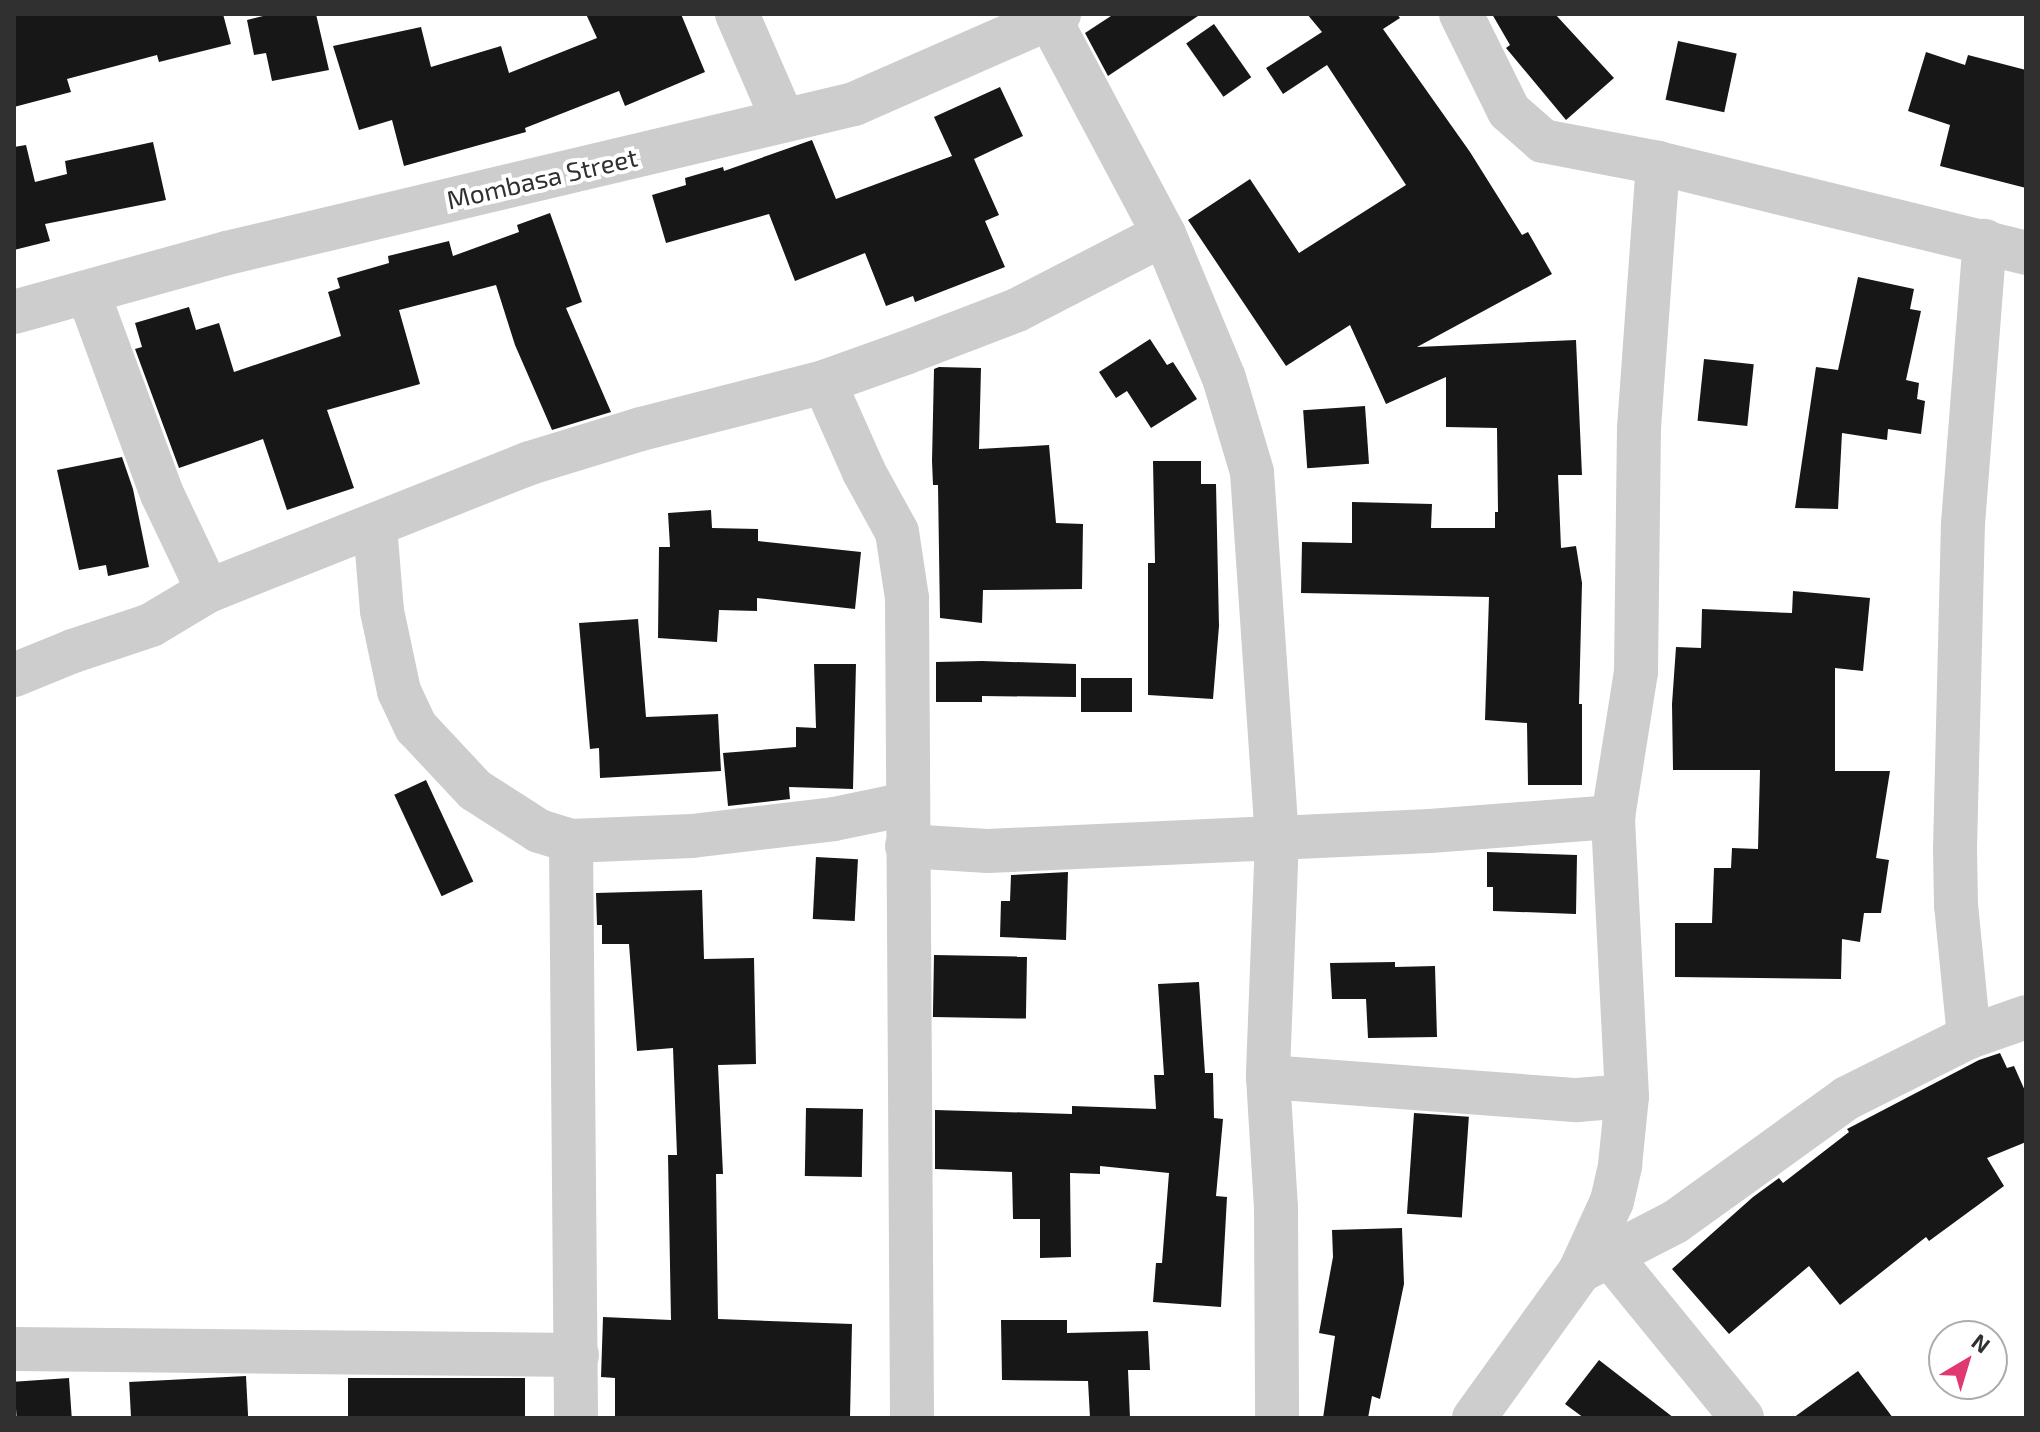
<!DOCTYPE html>
<style>
body{margin:0}
#map{position:relative;width:2040px;height:1432px;overflow:hidden;background:#fff;font-family:"Exo 2",sans-serif}
div>[style]{position:absolute}
.building>*{inset:0;background:#171717;transform-origin:0 0}
.minor>*{height:44px;margin:-22px;padding:0 22px;transform-origin:22px;border-radius:22px;background:#cdcdcd}
span{translate:-50% -50%;white-space:nowrap;text-align:center;line-height:1.15;-webkit-text-stroke:8px #fff;paint-order:stroke}
.street-label{font-size:26px;color:#303030}
.frame{position:absolute;inset:0;border:16px solid #303030;pointer-events:none}
.north{position:absolute;left:1928px;top:1320px;width:80px;height:80px;box-sizing:border-box;background:#fff;border:2px solid #acacac;border-radius:50%;rotate:38deg;font-size:22px;font-weight:700;line-height:32px;text-align:center;color:#303030}
.north::after{content:'';display:block;margin:auto;width:28px;height:36px;background:#e13871;clip-path:polygon(50% 0,100% 100%,50% 72%,0 100%)}
</style>
<div id="map">
<div class="building">
<i style="clip-path:polygon(14px 14px,223px 14px,231px 44px,159px 62px,157px 55px,67px 79px,71px 92px,14px 107px)"></i>
<i style="clip-path:polygon(271px 14px,316px 14px,329px 70px,272px 81px,266px 53px,254px 55px,247px 20px)"></i>
<i style="clip-path:polygon(586px 14px,681px 14px,705px 72px,625px 106px,619px 91px,525px 128px,526px 132px,404px 166px,392px 120px,359px 130px,333px 46px,421px 27px,431px 67px,501px 46px,509px 73px,597px 38px)"></i>
<i style="clip-path:polygon(1114px 14px,1201px 14px,1108px 76px,1085px 33px)"></i>
<i style="clip-path:polygon(1307px 14px,1397px 14px,1400px 18px,1383px 29px,1470px 152px,1522px 235px,1528px 232px,1552px 274px,1417px 347px,1576px 340px,1582px 475px,1558px 475px,1561px 548px,1576px 546px,1582px 583px,1579px 704px,1582px 704px,1582px 785px,1528px 785px,1527px 723px,1485px 720px,1489px 597px,1301px 593px,1302px 542px,1352px 543px,1352px 502px,1432px 504px,1431px 528px,1495px 528px,1495px 512px,1498px 512px,1497px 428px,1446px 427px,1446px 377px,1386px 404px,1350px 325px,1286px 366px,1188px 220px,1250px 179px,1299px 253px,1406px 185px,1327px 65px,1283px 94px,1266px 68px,1322px 32px)"></i>
<i style="clip-path:polygon(1492px 14px,1555px 14px,1614px 78px,1566px 120px,1506px 48px,1510px 45px)"></i>
<i style="left:1214px;top:24px;width:65px;height:34px;rotate:55deg"></i>
<i style="left:1678px;top:41px;width:60px;height:60px;rotate:12deg"></i>
<i style="clip-path:polygon(1926px 52px,1965px 65px,1968px 55px,2026px 70px,2026px 188px,1940px 166px,1950px 125px,1908px 111px)"></i>
<i style="clip-path:polygon(1000px 87px,1023px 136px,974px 159px,999px 215px,985px 221px,1005px 267px,915px 302px,913px 296px,886px 306px,865px 253px,795px 281px,769px 214px,666px 243px,652px 195px,686px 185px,685px 178px,723px 167px,724px 171px,812px 140px,836px 199px,952px 156px,934px 117px)"></i>
<i style="clip-path:polygon(153px 142px,166px 200px,45px 224px,50px 241px,14px 250px,14px 147px,26px 145px,35px 182px,67px 174px,65px 161px)"></i>
<i style="clip-path:polygon(550px 213px,582px 302px,566px 308px,611px 412px,552px 430px,515px 345px,496px 285px,399px 310px,420px 384px,327px 410px,354px 488px,287px 510px,263px 439px,179px 468px,135px 349px,142px 347px,135px 323px,189px 307px,196px 330px,219px 323px,234px 372px,341px 336px,328px 292px,340px 288px,337px 278px,389px 263px,388px 256px,449px 241px,453px 256px,519px 232px,517px 225px)"></i>
<i style="clip-path:polygon(1858px 277px,1914px 289px,1910px 309px,1921px 311px,1906px 380px,1919px 383px,1917px 399px,1925px 401px,1921px 434px,1888px 429px,1887px 440px,1842px 433px,1838px 509px,1795px 508px,1816px 367px,1838px 370px)"></i>
<i style="clip-path:polygon(1150px 339px,1167px 365px,1173px 362px,1197px 399px,1151px 428px,1127px 391px,1116px 398px,1099px 372px)"></i>
<i style="left:1704px;top:359px;width:50px;height:62px;rotate:6deg"></i>
<i style="clip-path:polygon(939px 367px,981px 368px,979px 449px,1049px 445px,1056px 523px,1083px 524px,1082px 589px,983px 590px,982px 623px,940px 618px,938px 485px,933px 485px,932px 461px,934px 369px)"></i>
<i style="left:1365px;top:406px;width:58px;height:62px;rotate:86deg"></i>
<i style="clip-path:polygon(122px 457px,133px 489px,149px 567px,108px 576px,106px 565px,79px 570px,57px 470px)"></i>
<i style="clip-path:polygon(1153px 461px,1201px 461px,1201px 484px,1216px 484px,1219px 626px,1213px 699px,1148px 695px,1148px 563px,1155px 563px)"></i>
<i style="clip-path:polygon(711px 510px,712px 528px,758px 529px,758px 541px,861px 552px,855px 609px,757px 598px,757px 611px,719px 610px,717px 642px,658px 638px,659px 547px,670px 547px,668px 513px)"></i>
<i style="clip-path:polygon(1793px 591px,1870px 598px,1863px 671px,1835px 668px,1835px 771px,1890px 771px,1876px 858px,1889px 860px,1881px 913px,1864px 913px,1860px 942px,1842px 939px,1841px 979px,1675px 977px,1675px 923px,1712px 923px,1714px 868px,1731px 868px,1732px 848px,1758px 849px,1760px 770px,1673px 770px,1672px 704px,1676px 647px,1701px 648px,1702px 609px,1792px 613px)"></i>
<i style="clip-path:polygon(638px 619px,646px 717px,718px 714px,721px 771px,600px 778px,599px 748px,590px 749px,579px 623px)"></i>
<i style="clip-path:polygon(982px 661px,1076px 664px,1076px 697px,982px 696px,982px 702px,936px 702px,936px 662px)"></i>
<i style="clip-path:polygon(814px 664px,856px 664px,853px 789px,789px 787px,790px 799px,728px 806px,723px 753px,796px 747px,796px 727px,816px 728px)"></i>
<i style="left:1081px;top:678px;width:51px;height:34px"></i>
<i style="left:426px;top:780px;width:112px;height:35px;rotate:65deg"></i>
<i style="clip-path:polygon(1487px 852px,1577px 855px,1576px 914px,1493px 911px,1493px 887px,1487px 887px)"></i>
<i style="left:816px;top:857px;width:42px;height:62px;rotate:3deg"></i>
<i style="clip-path:polygon(1068px 872px,1066px 940px,1000px 937px,1001px 901px,1010px 901px,1011px 875px)"></i>
<i style="clip-path:polygon(702px 890px,704px 959px,754px 958px,756px 1064px,718px 1065px,723px 1174px,716px 1174px,718px 1319px,852px 1324px,850px 1418px,615px 1418px,615px 1378px,601px 1377px,603px 1317px,671px 1320px,668px 1155px,677px 1155px,673px 1048px,637px 1051px,629px 944px,602px 944px,602px 925px,597px 925px,596px 893px)"></i>
<i style="left:934px;top:955px;width:93px;height:62px;rotate:1deg"></i>
<i style="clip-path:polygon(1395px 962px,1395px 967px,1435px 966px,1437px 1037px,1368px 1038px,1366px 999px,1332px 999px,1330px 963px)"></i>
<i style="clip-path:polygon(1199px 982px,1205px 1073px,1213px 1073px,1214px 1118px,1223px 1119px,1216px 1196px,1227px 1197px,1221px 1307px,1153px 1302px,1156px 1263px,1162px 1263px,1169px 1173px,1100px 1166px,1100px 1174px,1070px 1173px,1071px 1257px,1040px 1258px,1040px 1219px,1013px 1219px,1012px 1172px,935px 1169px,935px 1110px,1072px 1114px,1072px 1106px,1156px 1109px,1154px 1075px,1164px 1075px,1158px 984px)"></i>
<i style="clip-path:polygon(2000px 1053px,2007px 1068px,2014px 1066px,2026px 1093px,2026px 1142px,1987px 1158px,2004px 1186px,1929px 1241px,1926px 1237px,1840px 1305px,1809px 1266px,1729px 1334px,1672px 1269px,1753px 1197px,1779px 1178px,1783px 1183px,1849px 1132px,1847px 1129px,1979px 1060px)"></i>
<i style="left:806px;top:1108px;width:57px;height:68px;rotate:1deg"></i>
<i style="left:1414px;top:1113px;width:55px;height:101px;rotate:4deg"></i>
<i style="clip-path:polygon(1402px 1228px,1404px 1284px,1380px 1399px,1372px 1396px,1368px 1418px,1323px 1418px,1335px 1336px,1319px 1333px,1333px 1257px,1332px 1230px)"></i>
<i style="clip-path:polygon(1001px 1320px,1067px 1320px,1067px 1333px,1148px 1331px,1150px 1370px,1128px 1370px,1130px 1418px,1090px 1418px,1088px 1381px,1002px 1380px)"></i>
<i style="clip-path:polygon(1599px 1360px,1674px 1418px,1584px 1418px,1565px 1404px)"></i>
<i style="clip-path:polygon(1858px 1371px,1893px 1418px,1793px 1418px)"></i>
<i style="left:246px;top:1376px;width:42px;height:117px;rotate:87deg"></i>
<i style="left:69px;top:1378px;width:40px;height:55px;rotate:86deg"></i>
<i style="left:348px;top:1378px;width:177px;height:40px"></i>
</div>
<div class="minor">
<i style="left:737px;top:14px;width:116px;rotate:66.5deg"></i>
<i style="left:1461px;top:14px;width:108px;rotate:63.7deg"></i>
<i style="left:1509px;top:111px;width:45px;rotate:41.4deg"></i>
<i style="left:1543px;top:141px;width:117px;rotate:10.8deg"></i>
<i style="left:1658px;top:163px;width:379px;rotate:13.7deg"></i>
<i style="left:1049px;top:18px;width:245px;rotate:62deg"></i>
<i style="left:1164px;top:234px;width:156px;rotate:67.4deg"></i>
<i style="left:1224px;top:378px;width:98px;rotate:73.4deg"></i>
<i style="left:1252px;top:472px;width:367px;rotate:86.1deg"></i>
<i style="left:1277px;top:838px;width:239px;rotate:92.2deg"></i>
<i style="left:1268px;top:1077px;width:131px;rotate:86.5deg"></i>
<i style="left:1276px;top:1208px;width:210px;rotate:89.7deg"></i>
<i style="left:88px;top:293px;width:214px;rotate:69.8deg"></i>
<i style="left:162px;top:494px;width:107px;rotate:64.6deg"></i>
<i style="left:14px;top:312px;width:221px;rotate:-15.5deg"></i>
<i style="left:227px;top:253px;width:644px;rotate:-13.37deg"></i>
<i style="left:854px;top:104px;width:224px;rotate:-23.7deg"></i>
<i style="left:824px;top:382px;width:98px;rotate:66deg"></i>
<i style="left:864px;top:472px;width:68px;rotate:61.2deg"></i>
<i style="left:897px;top:532px;width:67px;rotate:81.4deg"></i>
<i style="left:907px;top:598px;width:820px;rotate:89.65deg"></i>
<i style="left:375px;top:526px;width:85px;rotate:85.3deg"></i>
<i style="left:382px;top:611px;width:82px;rotate:78deg"></i>
<i style="left:399px;top:691px;width:40px;rotate:65deg"></i>
<i style="left:416px;top:727px;width:86px;rotate:46.9deg"></i>
<i style="left:475px;top:790px;width:76px;rotate:32.6deg"></i>
<i style="left:539px;top:831px;width:34px;rotate:17deg"></i>
<i style="left:571px;top:841px;width:121px;rotate:-2.4deg"></i>
<i style="left:692px;top:836px;width:143px;rotate:-6.8deg"></i>
<i style="left:834px;top:819px;width:75px;rotate:-11.6deg"></i>
<i style="left:14px;top:675px;width:64px;rotate:-22.1deg"></i>
<i style="left:73px;top:651px;width:82px;rotate:-18.4deg"></i>
<i style="left:151px;top:625px;width:66px;rotate:-30.8deg"></i>
<i style="left:208px;top:591px;width:347px;rotate:-21.7deg"></i>
<i style="left:530px;top:463px;width:116px;rotate:-17deg"></i>
<i style="left:641px;top:429px;width:189px;rotate:-14.4deg"></i>
<i style="left:824px;top:382px;width:86px;rotate:-19.7deg"></i>
<i style="left:905px;top:353px;width:120px;rotate:-21deg"></i>
<i style="left:1017px;top:310px;width:165px;rotate:-27.3deg"></i>
<i style="left:571px;top:841px;width:577px;rotate:89.5deg"></i>
<i style="left:907px;top:846px;width:81px;rotate:3.5deg"></i>
<i style="left:988px;top:851px;width:442px;rotate:-2.6deg"></i>
<i style="left:1430px;top:831px;width:184px;rotate:-4.4deg"></i>
<i style="left:1969px;top:1037px;width:133px;rotate:-95.6deg"></i>
<i style="left:1956px;top:905px;width:56px;rotate:-91deg"></i>
<i style="left:1955px;top:849px;width:325px;rotate:-88.6deg"></i>
<i style="left:1963px;top:524px;width:284px;rotate:-85.6deg"></i>
<i style="left:1268px;top:1077px;width:310px;rotate:4.3deg"></i>
<i style="left:1577px;top:1100px;width:50px;rotate:-4.6deg"></i>
<i style="left:1610px;top:1256px;width:209px;rotate:50.8deg"></i>
<i style="left:1580px;top:1271px;width:107px;rotate:-27.3deg"></i>
<i style="left:1675px;top:1222px;width:212px;rotate:-35.8deg"></i>
<i style="left:1847px;top:1098px;width:136px;rotate:-26.6deg"></i>
<i style="left:1969px;top:1037px;width:60px;rotate:-19.3deg"></i>
<i style="left:14px;top:1349px;width:563px;rotate:0.61deg"></i>
<i style="left:1474px;top:1418px;width:181px;rotate:-54.2deg"></i>
<i style="left:1580px;top:1271px;width:77px;rotate:-65.4deg"></i>
<i style="left:1612px;top:1201px;width:37px;rotate:-77deg"></i>
<i style="left:1620px;top:1165px;width:69px;rotate:-84.2deg"></i>
<i style="left:1627px;top:1096px;width:279px;rotate:-92.9deg"></i>
<i style="left:1613px;top:817px;width:147px;rotate:-81deg"></i>
<i style="left:1636px;top:672px;width:244px;rotate:-89.3deg"></i>
<i style="left:1639px;top:428px;width:266px;rotate:-85.9deg"></i>
</div>
<div class="street-label">
<span style="left:542px;top:178px;rotate:-13deg">Mombasa Street</span>
</div>
<div class="frame"></div>
<div class="north">N</div>
</div>
